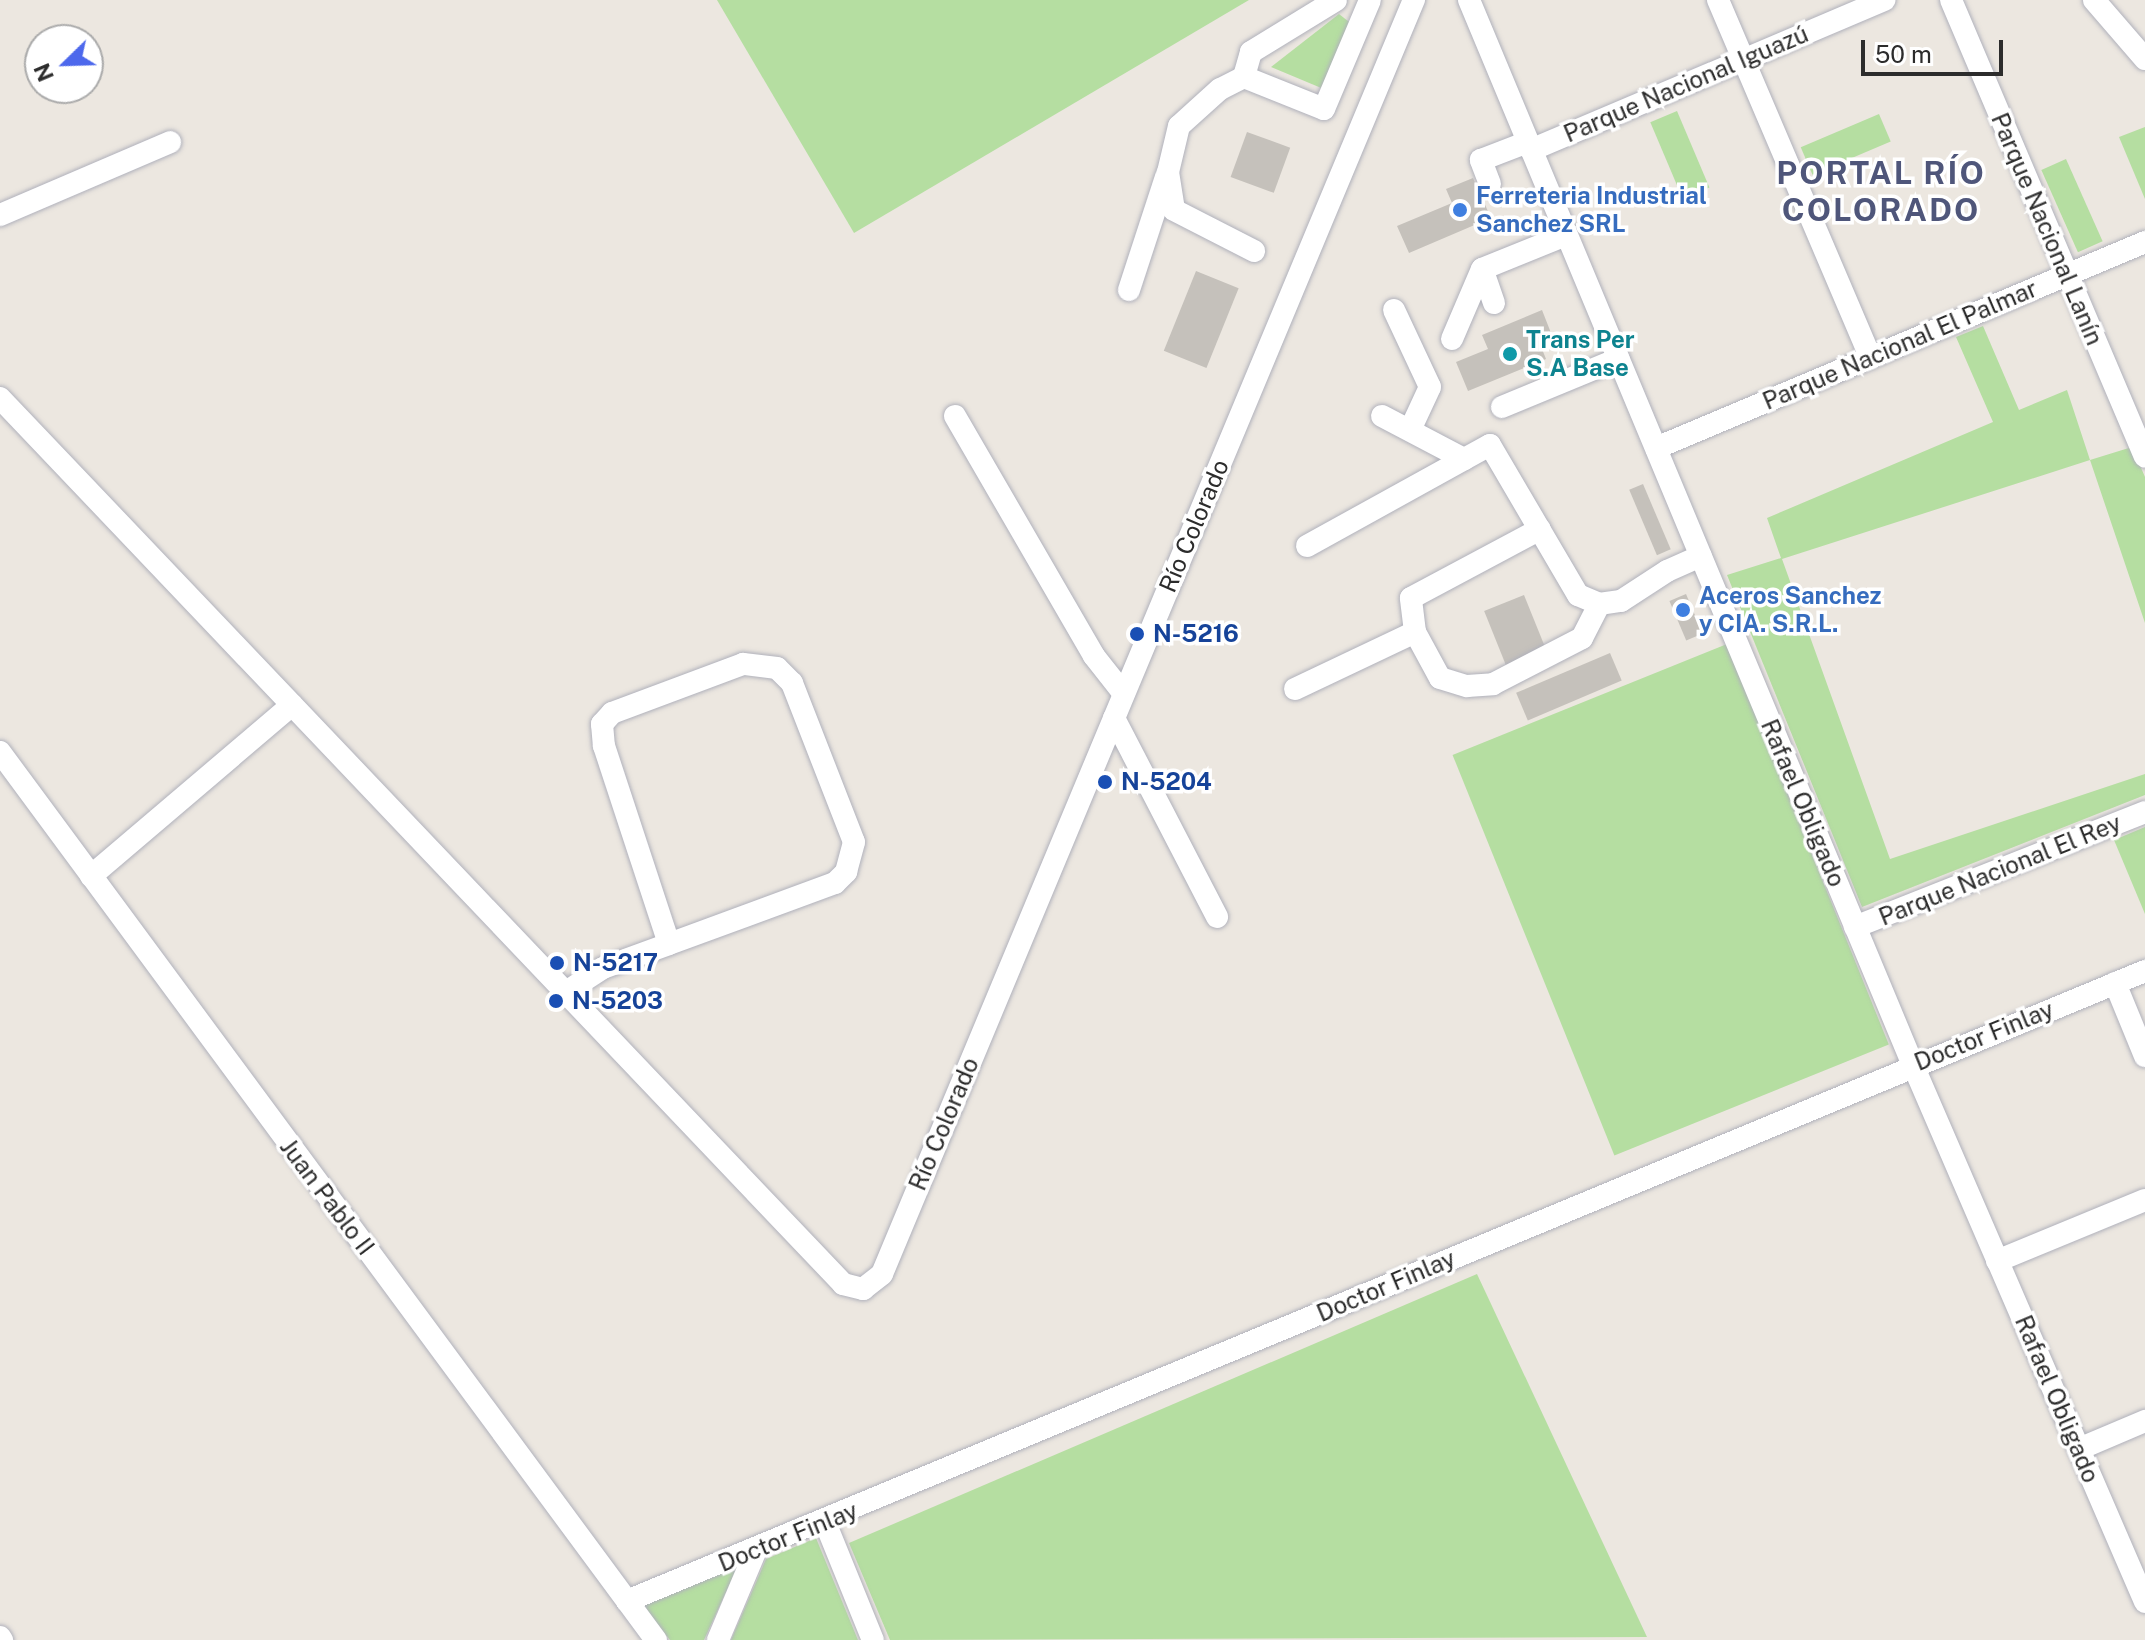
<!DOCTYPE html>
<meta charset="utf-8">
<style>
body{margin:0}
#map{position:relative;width:2145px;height:1640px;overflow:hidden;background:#ece7e0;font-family:"Public Sans",sans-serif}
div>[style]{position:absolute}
.green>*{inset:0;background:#b5dea1;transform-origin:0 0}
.building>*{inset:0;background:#c5c1bb;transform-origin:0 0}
.roads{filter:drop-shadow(0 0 2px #b0b1bb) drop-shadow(0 0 2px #b0b1bb)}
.minor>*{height:22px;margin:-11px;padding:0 11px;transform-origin:11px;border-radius:11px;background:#fff}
.dots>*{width:22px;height:22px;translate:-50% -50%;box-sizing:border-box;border:4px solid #fff;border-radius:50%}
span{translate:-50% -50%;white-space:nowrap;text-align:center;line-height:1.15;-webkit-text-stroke:7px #fff;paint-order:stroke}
.street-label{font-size:24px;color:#2c2c2c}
.shop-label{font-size:24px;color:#366cbe;font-weight:700}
.left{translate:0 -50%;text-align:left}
.culture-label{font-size:24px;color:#0d838f;font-weight:700}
.transit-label{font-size:24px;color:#164399;font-weight:700}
.district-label{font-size:32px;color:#4f567a;font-weight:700;letter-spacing:2px}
.north{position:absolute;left:24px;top:24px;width:80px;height:80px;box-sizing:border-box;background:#fff;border:2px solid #ababab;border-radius:50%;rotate:247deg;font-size:22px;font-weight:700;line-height:32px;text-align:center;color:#2c2c2c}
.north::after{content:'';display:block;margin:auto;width:28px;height:36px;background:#4d68ec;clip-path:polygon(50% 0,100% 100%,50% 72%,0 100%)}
.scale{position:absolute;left:1861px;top:40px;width:142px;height:36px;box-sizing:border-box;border:4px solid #2c2c2c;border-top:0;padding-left:10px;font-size:24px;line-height:28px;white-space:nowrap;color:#2c2c2c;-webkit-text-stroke:6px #fff;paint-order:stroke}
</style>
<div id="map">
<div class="green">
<i style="clip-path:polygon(717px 0,1249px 0,854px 233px)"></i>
<i style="clip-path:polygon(1339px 14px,1353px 25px,1326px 90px,1271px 67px)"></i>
<i style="left:1677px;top:111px;width:83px;height:29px;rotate:67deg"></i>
<i style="left:1879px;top:114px;width:30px;height:85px;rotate:67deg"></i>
<i style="clip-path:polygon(2145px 127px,2145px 199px,2119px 137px)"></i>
<i style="left:2066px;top:159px;width:90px;height:27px;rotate:66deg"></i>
<i style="clip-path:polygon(1983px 326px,2019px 410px,2067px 390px,2090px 460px,2132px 447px,2145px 477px,2145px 623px,2090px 460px,1782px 559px,1890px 859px,2145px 774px,2145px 795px,1862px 907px,1727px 575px,1781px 558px,1767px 518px,1993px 422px,1956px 337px)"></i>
<i style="left:1727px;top:644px;width:432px;height:296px;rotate:68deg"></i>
<i style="clip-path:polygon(2145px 827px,2145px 914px,2114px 840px)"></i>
<i style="clip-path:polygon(1477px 1274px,1647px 1637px,890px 1640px,849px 1543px)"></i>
<i style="clip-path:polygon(816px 1538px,858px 1640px,731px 1640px,766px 1559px)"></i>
<i style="clip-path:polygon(737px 1568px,704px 1640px,670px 1640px,642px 1605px)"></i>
</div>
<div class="building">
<i style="left:1247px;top:132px;width:46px;height:48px;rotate:20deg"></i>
<i style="clip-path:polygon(1473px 178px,1491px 218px,1409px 253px,1397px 226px,1452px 203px,1446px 189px)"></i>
<i style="left:1196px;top:271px;width:46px;height:86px;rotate:22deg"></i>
<i style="clip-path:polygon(1542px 310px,1551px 333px,1538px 339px,1546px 359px,1468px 391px,1456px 362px,1488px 349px,1482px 335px)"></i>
<i style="left:1643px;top:484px;width:71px;height:15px;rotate:67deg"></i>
<i style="left:1686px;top:594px;width:43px;height:18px;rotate:67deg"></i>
<i style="left:1524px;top:595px;width:58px;height:43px;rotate:68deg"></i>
<i style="left:1610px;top:653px;width:30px;height:102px;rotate:67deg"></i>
</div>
<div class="roads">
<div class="minor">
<i style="left:1336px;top:0;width:100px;rotate:148.5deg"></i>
<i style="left:1251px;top:52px;width:26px;rotate:106deg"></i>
<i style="left:1244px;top:77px;width:86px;rotate:21.8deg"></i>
<i style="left:1324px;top:109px;width:118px;rotate:-67.1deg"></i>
<i style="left:1469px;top:0;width:1154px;rotate:67.37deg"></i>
<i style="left:1913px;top:1065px;width:585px;rotate:66.63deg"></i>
<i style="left:1718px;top:0;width:389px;rotate:66.9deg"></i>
<i style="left:1951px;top:0;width:496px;rotate:67deg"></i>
<i style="left:2094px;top:0;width:78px;rotate:49.2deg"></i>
<i style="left:1244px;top:77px;width:27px;rotate:153deg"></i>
<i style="left:1220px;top:89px;width:55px;rotate:137.9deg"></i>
<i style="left:1179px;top:126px;width:47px;rotate:103.4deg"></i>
<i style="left:1168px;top:172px;width:38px;rotate:81deg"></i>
<i style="left:1174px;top:210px;width:90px;rotate:27.1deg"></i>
<i style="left:1531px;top:150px;width:384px;rotate:-23deg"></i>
<i style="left:1490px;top:184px;width:26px;rotate:-111deg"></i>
<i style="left:1481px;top:160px;width:50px;rotate:-21deg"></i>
<i style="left:0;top:215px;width:185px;rotate:-23.2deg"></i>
<i style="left:1129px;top:290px;width:119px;rotate:-71.9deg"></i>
<i style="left:1494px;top:303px;width:36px;rotate:-109deg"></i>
<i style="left:1482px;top:269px;width:91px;rotate:-22deg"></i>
<i style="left:1394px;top:310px;width:85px;rotate:64.9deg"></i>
<i style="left:1430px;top:387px;width:47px;rotate:114.9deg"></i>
<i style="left:1452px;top:339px;width:76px;rotate:-66.8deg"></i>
<i style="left:0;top:398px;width:1223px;rotate:46.42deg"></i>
<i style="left:843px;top:1284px;width:21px;rotate:14deg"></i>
<i style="left:863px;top:1289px;width:24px;rotate:-38deg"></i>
<i style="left:882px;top:1274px;width:1381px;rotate:-67.34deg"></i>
<i style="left:1502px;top:407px;width:126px;rotate:-22.5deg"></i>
<i style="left:955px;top:416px;width:277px;rotate:59.9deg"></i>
<i style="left:1094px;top:656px;width:48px;rotate:51.7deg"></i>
<i style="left:1382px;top:416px;width:93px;rotate:27.7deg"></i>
<i style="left:1656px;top:448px;width:531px;rotate:-22.84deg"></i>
<i style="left:1307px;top:546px;width:209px;rotate:-28.9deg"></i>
<i style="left:1490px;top:445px;width:174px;rotate:59.6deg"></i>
<i style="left:1578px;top:595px;width:23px;rotate:23deg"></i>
<i style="left:1599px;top:604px;width:22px;rotate:-8deg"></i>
<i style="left:1621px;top:601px;width:55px;rotate:-33.1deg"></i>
<i style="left:1667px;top:571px;width:37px;rotate:-24deg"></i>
<i style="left:1415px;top:632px;width:52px;rotate:61.5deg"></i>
<i style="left:1440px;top:678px;width:28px;rotate:17deg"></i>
<i style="left:1467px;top:686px;width:26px;rotate:-4deg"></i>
<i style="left:1493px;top:684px;width:100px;rotate:-27.3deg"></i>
<i style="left:1582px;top:638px;width:38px;rotate:-63deg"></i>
<i style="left:1295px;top:689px;width:133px;rotate:-25.4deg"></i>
<i style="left:1415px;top:632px;width:34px;rotate:-97deg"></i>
<i style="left:1411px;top:598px;width:146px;rotate:-28.1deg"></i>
<i style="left:1114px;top:718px;width:224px;rotate:62.6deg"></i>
<i style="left:0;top:752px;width:1104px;rotate:53.55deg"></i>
<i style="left:91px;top:876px;width:264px;rotate:-40.4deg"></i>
<i style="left:1855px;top:927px;width:312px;rotate:-21.6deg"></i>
<i style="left:2115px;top:983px;width:79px;rotate:67.7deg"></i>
<i style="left:566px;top:992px;width:44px;rotate:-33deg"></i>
<i style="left:603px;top:968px;width:70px;rotate:-20deg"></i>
<i style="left:669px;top:944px;width:177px;rotate:-20.2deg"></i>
<i style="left:835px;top:883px;width:16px;rotate:-45deg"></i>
<i style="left:846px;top:872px;width:31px;rotate:-75deg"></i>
<i style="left:854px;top:842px;width:171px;rotate:-111.3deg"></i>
<i style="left:792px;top:683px;width:21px;rotate:-135deg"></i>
<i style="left:777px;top:668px;width:34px;rotate:-173deg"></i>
<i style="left:743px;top:664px;width:140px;rotate:159.5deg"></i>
<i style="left:612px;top:713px;width:15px;rotate:132deg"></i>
<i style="left:602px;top:724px;width:22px;rotate:85deg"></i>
<i style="left:604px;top:746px;width:208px;rotate:71.8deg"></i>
<i style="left:1997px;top:1261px;width:160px;rotate:-22.4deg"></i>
<i style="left:2079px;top:1449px;width:72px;rotate:-23deg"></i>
<i style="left:825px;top:1522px;width:127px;rotate:67.9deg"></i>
<i style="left:627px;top:1601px;width:1644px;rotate:-22.54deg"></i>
<i style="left:0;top:1637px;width:4px;rotate:56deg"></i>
<i style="left:718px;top:1640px;width:98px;rotate:-67.1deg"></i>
</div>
</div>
<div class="dots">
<i style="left:1460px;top:210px;background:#3f7fe0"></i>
<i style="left:1510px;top:354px;background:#0f9aa8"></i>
<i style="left:1683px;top:610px;background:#3f7fe0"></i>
<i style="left:1137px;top:634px;background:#1a4fb4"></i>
<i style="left:1105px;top:782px;background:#1a4fb4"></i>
<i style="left:557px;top:963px;background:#1a4fb4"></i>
<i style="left:556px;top:1001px;background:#1a4fb4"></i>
</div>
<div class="street-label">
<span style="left:1686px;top:84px;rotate:-23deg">Parque Nacional Iguazú</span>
<span style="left:2047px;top:229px;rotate:67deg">Parque Nacional Lanín</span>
<span style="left:1900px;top:345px;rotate:-23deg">Parque Nacional El Palmar</span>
<span style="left:1194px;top:526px;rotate:-67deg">Río Colorado</span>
<span style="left:1803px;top:803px;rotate:67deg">Rafael Obligado</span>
<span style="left:2000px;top:870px;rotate:-22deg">Parque Nacional El Rey</span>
<span style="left:1984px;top:1036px;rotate:-22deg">Doctor Finlay</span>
<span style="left:944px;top:1124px;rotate:-67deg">Río Colorado</span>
<span style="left:327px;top:1197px;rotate:53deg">Juan Pablo II</span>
<span style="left:1386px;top:1286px;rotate:-23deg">Doctor Finlay</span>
<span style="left:2057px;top:1399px;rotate:67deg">Rafael Obligado</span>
<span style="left:788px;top:1537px;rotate:-22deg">Doctor Finlay</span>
</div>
<div class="shop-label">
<span class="left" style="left:1476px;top:210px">Ferreteria Industrial<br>Sanchez SRL</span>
<span class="left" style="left:1699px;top:610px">Aceros Sanchez<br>y CIA. S.R.L.</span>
</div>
<div class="culture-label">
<span class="left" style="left:1526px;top:354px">Trans Per<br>S.A Base</span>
</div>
<div class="transit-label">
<span class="left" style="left:1153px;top:634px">N-5216</span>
<span class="left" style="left:1121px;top:782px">N-5204</span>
<span class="left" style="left:573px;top:963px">N-5217</span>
<span class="left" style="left:572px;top:1001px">N-5203</span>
</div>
<div class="district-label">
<span style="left:1881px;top:192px">PORTAL RÍO<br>COLORADO</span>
</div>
<div class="north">N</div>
<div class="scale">50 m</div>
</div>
